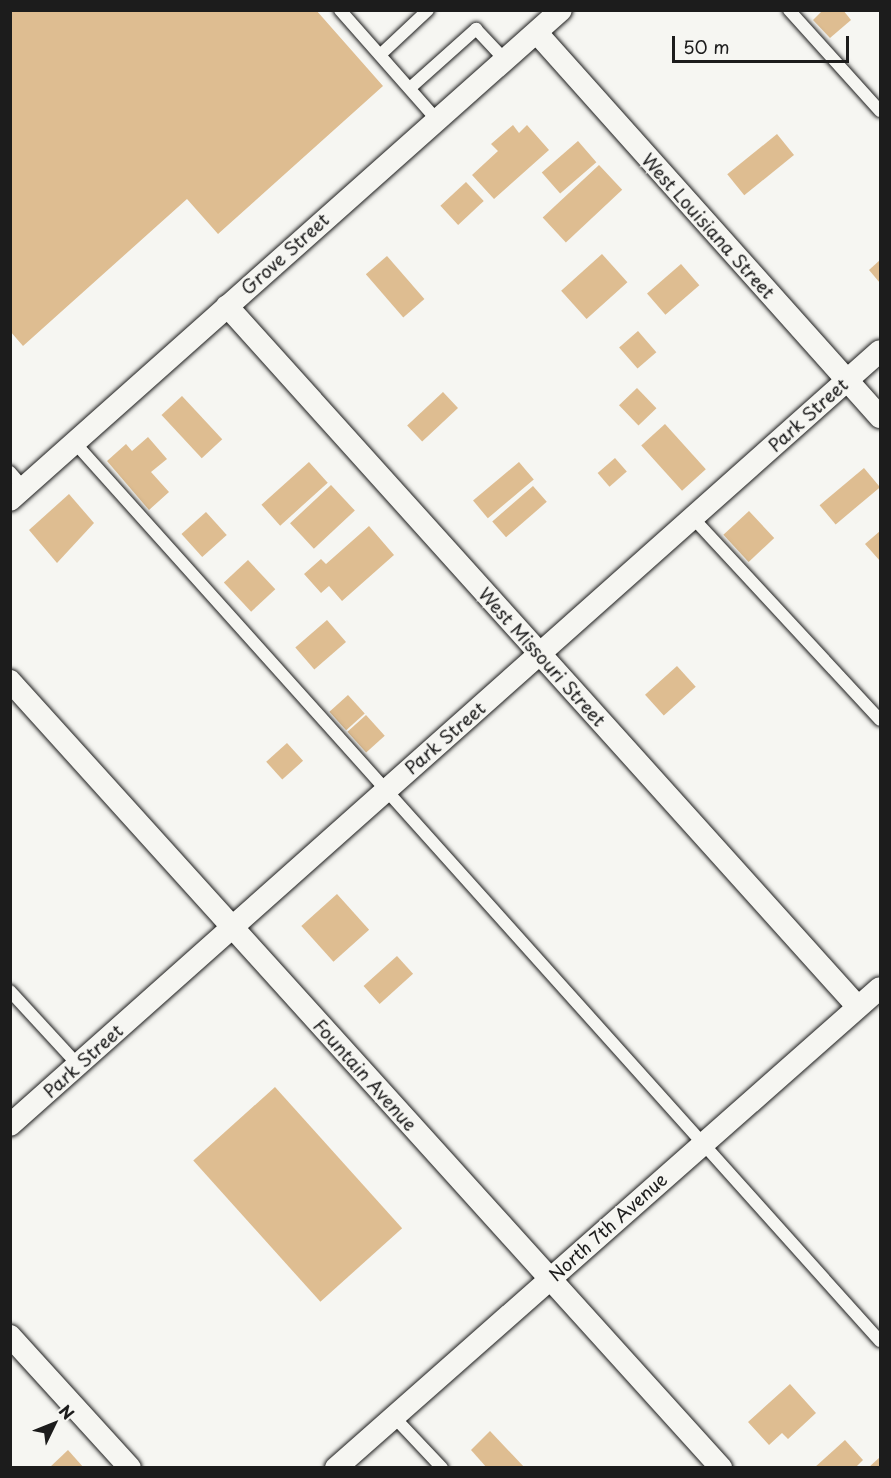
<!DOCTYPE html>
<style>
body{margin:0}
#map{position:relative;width:891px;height:1478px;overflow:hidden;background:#f6f6f2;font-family:"Playpen Sans",sans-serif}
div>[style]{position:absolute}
.building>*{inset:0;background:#debd91;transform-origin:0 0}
.roads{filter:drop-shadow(0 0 2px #1c1c1c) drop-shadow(0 0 2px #1c1c1c)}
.service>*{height:12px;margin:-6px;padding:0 6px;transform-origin:6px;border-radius:6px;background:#f6f6f2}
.minor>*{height:22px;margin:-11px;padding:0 11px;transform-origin:11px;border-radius:11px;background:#f6f6f2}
span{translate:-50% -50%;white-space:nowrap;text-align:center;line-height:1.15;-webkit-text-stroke:4.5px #f6f6f2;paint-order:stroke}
.street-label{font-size:18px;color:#1c1c1c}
.frame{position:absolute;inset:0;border:12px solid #1c1c1c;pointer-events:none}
.north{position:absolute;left:24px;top:1394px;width:60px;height:60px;-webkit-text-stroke:4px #f6f6f2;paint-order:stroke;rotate:47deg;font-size:16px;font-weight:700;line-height:24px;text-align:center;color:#1c1c1c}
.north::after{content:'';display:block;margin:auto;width:21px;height:27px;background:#1c1c1c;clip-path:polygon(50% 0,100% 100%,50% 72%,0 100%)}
.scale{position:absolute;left:672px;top:36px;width:177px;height:27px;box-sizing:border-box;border:3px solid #1c1c1c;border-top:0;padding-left:8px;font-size:18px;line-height:21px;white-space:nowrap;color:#1c1c1c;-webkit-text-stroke:4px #f6f6f2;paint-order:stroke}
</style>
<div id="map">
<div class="building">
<i style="clip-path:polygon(10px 10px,316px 10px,383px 86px,218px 234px,187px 199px,23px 346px,10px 331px)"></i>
<i style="clip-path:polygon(823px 10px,843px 10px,851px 20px,830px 38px,813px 20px)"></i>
<i style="clip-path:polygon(513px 125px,519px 133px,527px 125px,549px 150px,494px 199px,472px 175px,498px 151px,491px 144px)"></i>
<i style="left:777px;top:134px;width:27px;height:64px;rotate:51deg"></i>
<i style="left:578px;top:141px;width:28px;height:48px;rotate:49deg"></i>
<i style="left:599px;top:165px;width:34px;height:77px;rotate:47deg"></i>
<i style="left:466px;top:182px;width:26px;height:35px;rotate:47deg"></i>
<i style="left:602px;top:254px;width:38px;height:55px;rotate:48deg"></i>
<i style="left:387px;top:256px;width:57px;height:28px;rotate:49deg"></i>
<i style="clip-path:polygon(880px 260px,880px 283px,869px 270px)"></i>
<i style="left:681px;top:264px;width:28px;height:45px;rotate:49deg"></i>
<i style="left:638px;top:331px;width:28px;height:25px;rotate:49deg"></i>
<i style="left:637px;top:388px;width:28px;height:25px;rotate:46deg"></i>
<i style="left:443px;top:392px;width:22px;height:49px;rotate:47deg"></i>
<i style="left:182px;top:396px;width:59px;height:28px;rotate:47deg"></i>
<i style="left:665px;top:424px;width:61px;height:32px;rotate:48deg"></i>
<i style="clip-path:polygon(148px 437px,167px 459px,151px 472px,169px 492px,149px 510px,107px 461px,126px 444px,132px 451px)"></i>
<i style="left:615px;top:458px;width:18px;height:23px;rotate:49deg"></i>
<i style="left:309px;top:462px;width:28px;height:64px;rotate:48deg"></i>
<i style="left:519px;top:462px;width:23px;height:60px;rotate:50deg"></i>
<i style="left:864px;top:468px;width:25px;height:58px;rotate:50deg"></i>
<i style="left:331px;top:485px;width:35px;height:56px;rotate:47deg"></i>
<i style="left:533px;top:486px;width:21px;height:54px;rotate:49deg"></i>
<i style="clip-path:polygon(69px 494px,94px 523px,57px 563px,29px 530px)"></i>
<i style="left:749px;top:511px;width:37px;height:35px;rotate:47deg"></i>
<i style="left:206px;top:512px;width:31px;height:33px;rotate:48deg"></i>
<i style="clip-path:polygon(369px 526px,394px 555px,342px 601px,329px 586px,321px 593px,304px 574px,321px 559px,326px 564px)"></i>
<i style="clip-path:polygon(880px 531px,880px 561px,865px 544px)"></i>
<i style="left:248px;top:560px;width:40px;height:33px;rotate:47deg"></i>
<i style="left:327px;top:620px;width:29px;height:42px;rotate:49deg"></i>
<i style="left:677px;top:666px;width:28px;height:43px;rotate:48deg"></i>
<i style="left:348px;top:695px;width:25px;height:25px;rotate:48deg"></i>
<i style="left:366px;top:715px;width:28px;height:25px;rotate:48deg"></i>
<i style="left:287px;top:743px;width:24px;height:28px;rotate:48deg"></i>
<i style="left:337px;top:894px;width:48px;height:48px;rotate:48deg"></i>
<i style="left:397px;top:956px;width:24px;height:45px;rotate:48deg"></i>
<i style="left:275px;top:1087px;width:190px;height:110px;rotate:48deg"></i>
<i style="clip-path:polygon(790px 1384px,816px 1413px,788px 1439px,782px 1433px,769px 1445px,748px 1422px)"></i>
<i style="clip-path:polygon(490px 1431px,525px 1468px,487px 1468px,471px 1450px)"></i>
<i style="clip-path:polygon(845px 1440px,863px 1460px,855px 1468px,814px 1468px)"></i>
<i style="clip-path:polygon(68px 1450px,84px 1468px,49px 1468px)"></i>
<i style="clip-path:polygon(880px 1457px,880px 1468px,868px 1468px)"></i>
</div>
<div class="roads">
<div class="service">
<i style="left:340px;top:10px;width:147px;rotate:48.6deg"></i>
<i style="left:789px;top:10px;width:136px;rotate:48deg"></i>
<i style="left:380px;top:55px;width:66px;rotate:-43.2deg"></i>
<i style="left:410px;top:88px;width:89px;rotate:-41.8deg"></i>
<i style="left:476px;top:29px;width:42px;rotate:46.9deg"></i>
<i style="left:75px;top:443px;width:1206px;rotate:48.13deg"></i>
<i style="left:10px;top:472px;width:21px;rotate:49deg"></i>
<i style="left:693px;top:518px;width:275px;rotate:47.2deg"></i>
<i style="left:10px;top:991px;width:100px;rotate:47.4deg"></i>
<i style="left:394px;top:1417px;width:70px;rotate:46.7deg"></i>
</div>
<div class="minor">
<i style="left:537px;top:33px;width:515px;rotate:48.23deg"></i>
<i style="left:227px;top:306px;width:943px;rotate:48.01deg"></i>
<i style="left:10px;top:500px;width:737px;rotate:-41.65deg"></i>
<i style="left:10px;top:681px;width:1061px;rotate:47.9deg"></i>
<i style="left:10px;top:1125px;width:1164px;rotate:-41.66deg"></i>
<i style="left:10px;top:1336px;width:178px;rotate:47.7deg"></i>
<i style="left:336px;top:1468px;width:725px;rotate:-41.42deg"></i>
</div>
</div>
<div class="street-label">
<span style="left:708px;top:226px;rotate:48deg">West Louisiana Street</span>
<span style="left:285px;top:254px;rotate:-42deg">Grove Street</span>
<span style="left:808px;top:415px;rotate:-42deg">Park Street</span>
<span style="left:542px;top:657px;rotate:48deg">West Missouri Street</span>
<span style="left:445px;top:738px;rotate:-41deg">Park Street</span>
<span style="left:83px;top:1061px;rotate:-42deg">Park Street</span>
<span style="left:365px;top:1075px;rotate:48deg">Fountain Avenue</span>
<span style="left:608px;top:1227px;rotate:-42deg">North 7th Avenue</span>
</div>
<div class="frame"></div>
<div class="north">N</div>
<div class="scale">50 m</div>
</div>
